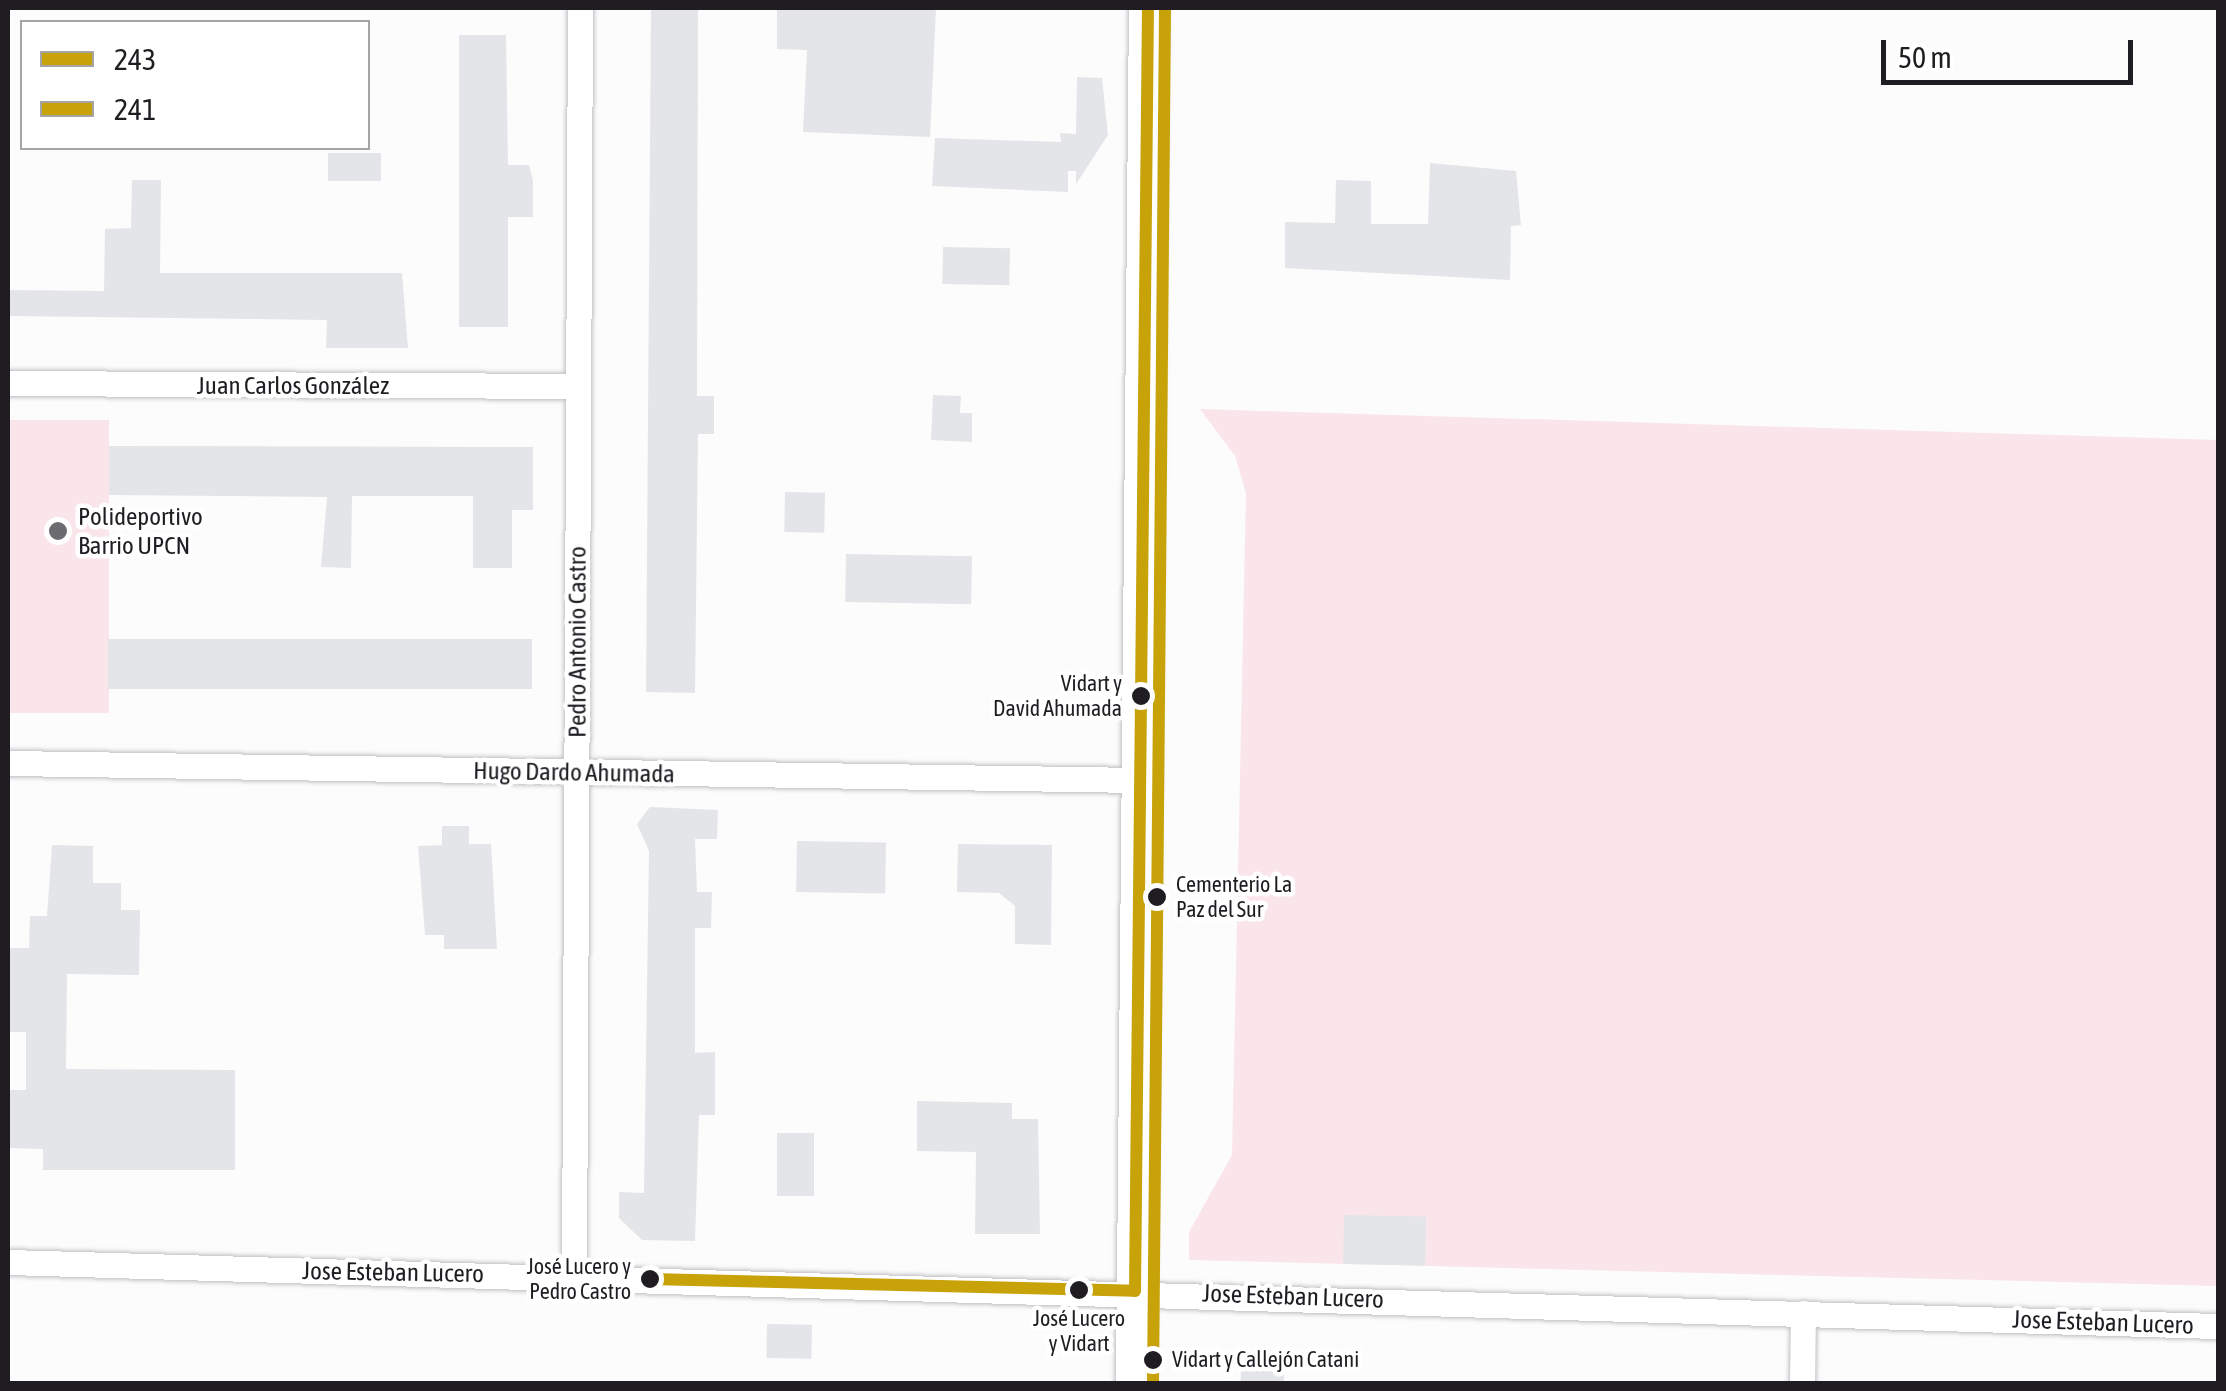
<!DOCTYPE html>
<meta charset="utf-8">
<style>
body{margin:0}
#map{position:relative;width:2226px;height:1391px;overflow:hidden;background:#fcfcfd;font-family:"Asap Condensed",sans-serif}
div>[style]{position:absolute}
.green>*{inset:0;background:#fae5eb;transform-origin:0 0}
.building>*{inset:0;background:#e4e5e8;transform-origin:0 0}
.roads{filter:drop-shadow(0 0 2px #c1c0c3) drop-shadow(0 0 2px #c1c0c3)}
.street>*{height:25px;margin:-12.5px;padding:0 12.5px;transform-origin:12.5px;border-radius:12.5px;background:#fff}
.secondary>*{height:38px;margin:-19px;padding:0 19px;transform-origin:19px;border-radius:19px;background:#fff}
.bus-1>*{height:12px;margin:-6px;padding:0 6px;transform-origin:6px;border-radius:6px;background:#c7a208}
.bus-2>*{height:12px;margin:-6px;padding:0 6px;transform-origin:6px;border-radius:6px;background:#c7a208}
.dots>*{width:28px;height:28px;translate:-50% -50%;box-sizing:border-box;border:5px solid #fff;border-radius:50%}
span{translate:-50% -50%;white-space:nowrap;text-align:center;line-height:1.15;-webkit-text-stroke:9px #fff;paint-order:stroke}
.bus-label{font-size:22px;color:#1f1d22}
.right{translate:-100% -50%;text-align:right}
.left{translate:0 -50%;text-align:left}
.street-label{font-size:25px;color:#1f1d22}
.poi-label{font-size:25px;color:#1f1d22}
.frame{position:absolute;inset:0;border:10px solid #1f1d22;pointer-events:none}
.legend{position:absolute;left:20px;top:20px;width:350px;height:130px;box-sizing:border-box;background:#fff;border:2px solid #a5a5a7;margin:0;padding:12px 18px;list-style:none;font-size:30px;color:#1f1d22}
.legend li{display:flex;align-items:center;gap:20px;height:50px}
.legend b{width:50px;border:2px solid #a5a5a7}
.scale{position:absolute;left:1881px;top:40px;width:252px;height:45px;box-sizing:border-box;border:5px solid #1f1d22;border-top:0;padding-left:12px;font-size:30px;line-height:35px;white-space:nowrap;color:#1f1d22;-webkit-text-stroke:8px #fff;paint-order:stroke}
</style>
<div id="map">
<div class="green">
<div style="clip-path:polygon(1200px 409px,2218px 440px,2218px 1286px,1189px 1260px,1189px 1232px,1232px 1155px,1246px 493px,1235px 456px)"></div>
<div style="left:8px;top:420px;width:101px;height:293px"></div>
</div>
<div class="building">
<div style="clip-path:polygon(651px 8px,698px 8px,697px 396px,714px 396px,714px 434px,698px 434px,695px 693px,646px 692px)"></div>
<div style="clip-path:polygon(777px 8px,936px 8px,930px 137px,803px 132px,807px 50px,777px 49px)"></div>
<div style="clip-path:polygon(459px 35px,506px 35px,508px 165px,529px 165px,533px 181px,533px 217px,508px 217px,508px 327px,459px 327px)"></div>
<div style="clip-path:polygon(1077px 77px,1102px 78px,1108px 135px,1076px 184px,1076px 171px,1068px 171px,1068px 192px,932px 186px,935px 138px,1061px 142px,1060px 133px,1076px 134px)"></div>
<div style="left:328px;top:153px;width:53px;height:28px"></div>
<div style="clip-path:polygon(1430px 163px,1516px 171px,1521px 225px,1511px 226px,1510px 280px,1285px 268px,1285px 222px,1335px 223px,1336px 180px,1371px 181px,1371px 224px,1428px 224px)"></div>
<div style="clip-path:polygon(132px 180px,161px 180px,160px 273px,402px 273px,408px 348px,326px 348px,327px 320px,8px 316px,8px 290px,104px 291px,105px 229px,131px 228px)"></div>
<div style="left:943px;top:247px;width:67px;height:37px;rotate:1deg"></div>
<div style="clip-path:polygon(933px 395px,961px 396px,960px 413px,972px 413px,972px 442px,931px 440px)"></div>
<div style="clip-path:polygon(109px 446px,533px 447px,533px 510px,512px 510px,512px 568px,473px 568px,473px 496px,352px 496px,351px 568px,321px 567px,327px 497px,109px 495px)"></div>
<div style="left:785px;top:492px;width:40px;height:40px;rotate:1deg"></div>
<div style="left:846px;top:554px;width:126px;height:48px;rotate:1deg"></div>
<div style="left:108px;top:639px;width:424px;height:50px"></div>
<div style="clip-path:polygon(650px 807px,718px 810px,717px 839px,695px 839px,697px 892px,712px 892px,711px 928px,695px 928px,695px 1053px,715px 1052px,715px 1115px,699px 1115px,695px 1241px,642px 1240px,619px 1218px,619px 1192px,644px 1193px,649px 851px,637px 824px)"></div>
<div style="clip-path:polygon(442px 826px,469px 826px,469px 844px,491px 844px,497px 949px,444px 949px,444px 935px,425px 935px,418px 846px,442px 845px)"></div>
<div style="left:797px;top:841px;width:89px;height:51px;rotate:1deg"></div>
<div style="clip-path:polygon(958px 844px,1052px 845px,1051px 945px,1015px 944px,1015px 906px,999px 893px,957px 892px)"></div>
<div style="clip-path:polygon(52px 845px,93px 846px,93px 883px,121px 883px,121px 910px,140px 910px,139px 975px,67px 974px,66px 1069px,235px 1070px,235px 1170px,43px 1170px,43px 1149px,8px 1148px,8px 1090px,26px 1090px,26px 1032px,8px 1032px,8px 948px,29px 948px,30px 916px,47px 916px)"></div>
<div style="clip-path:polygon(917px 1101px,1012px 1103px,1012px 1119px,1038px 1119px,1040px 1234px,975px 1234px,976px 1152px,917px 1151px)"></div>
<div style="left:777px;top:1133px;width:37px;height:63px"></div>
<div style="left:1344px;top:1215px;width:82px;height:49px;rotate:1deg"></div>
<div style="left:767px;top:1324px;width:45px;height:34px;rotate:1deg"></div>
<div style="left:1242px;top:1354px;width:43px;height:30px;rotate:3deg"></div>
</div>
<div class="roads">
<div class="street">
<div style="left:8px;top:383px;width:570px;rotate:0.3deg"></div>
<div style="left:8px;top:763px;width:1133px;rotate:0.86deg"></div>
<div style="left:8px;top:1262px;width:2211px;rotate:1.66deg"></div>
<div style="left:574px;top:1277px;width:1269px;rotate:-89.73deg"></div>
<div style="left:1802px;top:1384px;width:71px;rotate:-89.2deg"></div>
</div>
<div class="secondary">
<div style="left:1135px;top:1384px;width:1376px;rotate:-89.46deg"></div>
</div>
</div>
<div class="bus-1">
<div style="left:650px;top:1279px;width:485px;rotate:1.4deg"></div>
<div style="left:1135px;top:1291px;width:1283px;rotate:-89.42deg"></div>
</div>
<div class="bus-2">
<div style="left:1153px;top:1384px;width:1376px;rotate:-89.5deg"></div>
</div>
<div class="dots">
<div style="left:58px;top:531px;background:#6c6b6f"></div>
<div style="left:1141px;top:696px;background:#1f1d22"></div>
<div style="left:1157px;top:897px;background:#1f1d22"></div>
<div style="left:650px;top:1279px;background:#1f1d22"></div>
<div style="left:1079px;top:1290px;background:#1f1d22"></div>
<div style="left:1153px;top:1360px;background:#1f1d22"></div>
</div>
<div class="bus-label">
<span class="right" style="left:1122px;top:696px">Vidart y<br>David Ahumada</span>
<span class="left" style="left:1176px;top:897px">Cementerio La<br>Paz del Sur</span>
<span class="right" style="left:631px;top:1279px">José Lucero y<br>Pedro Castro</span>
<span style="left:1079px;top:1331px">José Lucero<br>y Vidart</span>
<span class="left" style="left:1172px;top:1360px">Vidart y Callejón Catani</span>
</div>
<div class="street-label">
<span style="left:293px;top:385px">Juan Carlos González</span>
<span style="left:577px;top:642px;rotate:-90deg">Pedro Antonio Castro</span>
<span style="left:574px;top:772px;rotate:1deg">Hugo Dardo Ahumada</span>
<span style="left:393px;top:1272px;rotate:1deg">Jose Esteban Lucero</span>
<span style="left:1293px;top:1296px;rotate:2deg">Jose Esteban Lucero</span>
<span style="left:2103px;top:1322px;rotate:2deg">Jose Esteban Lucero</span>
</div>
<div class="poi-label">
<span class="left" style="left:78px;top:531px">Polideportivo<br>Barrio UPCN</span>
</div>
<div class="frame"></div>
<ul class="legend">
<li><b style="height:12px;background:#c7a208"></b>243</li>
<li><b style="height:12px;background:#c7a208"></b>241</li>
</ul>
<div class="scale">50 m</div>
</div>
